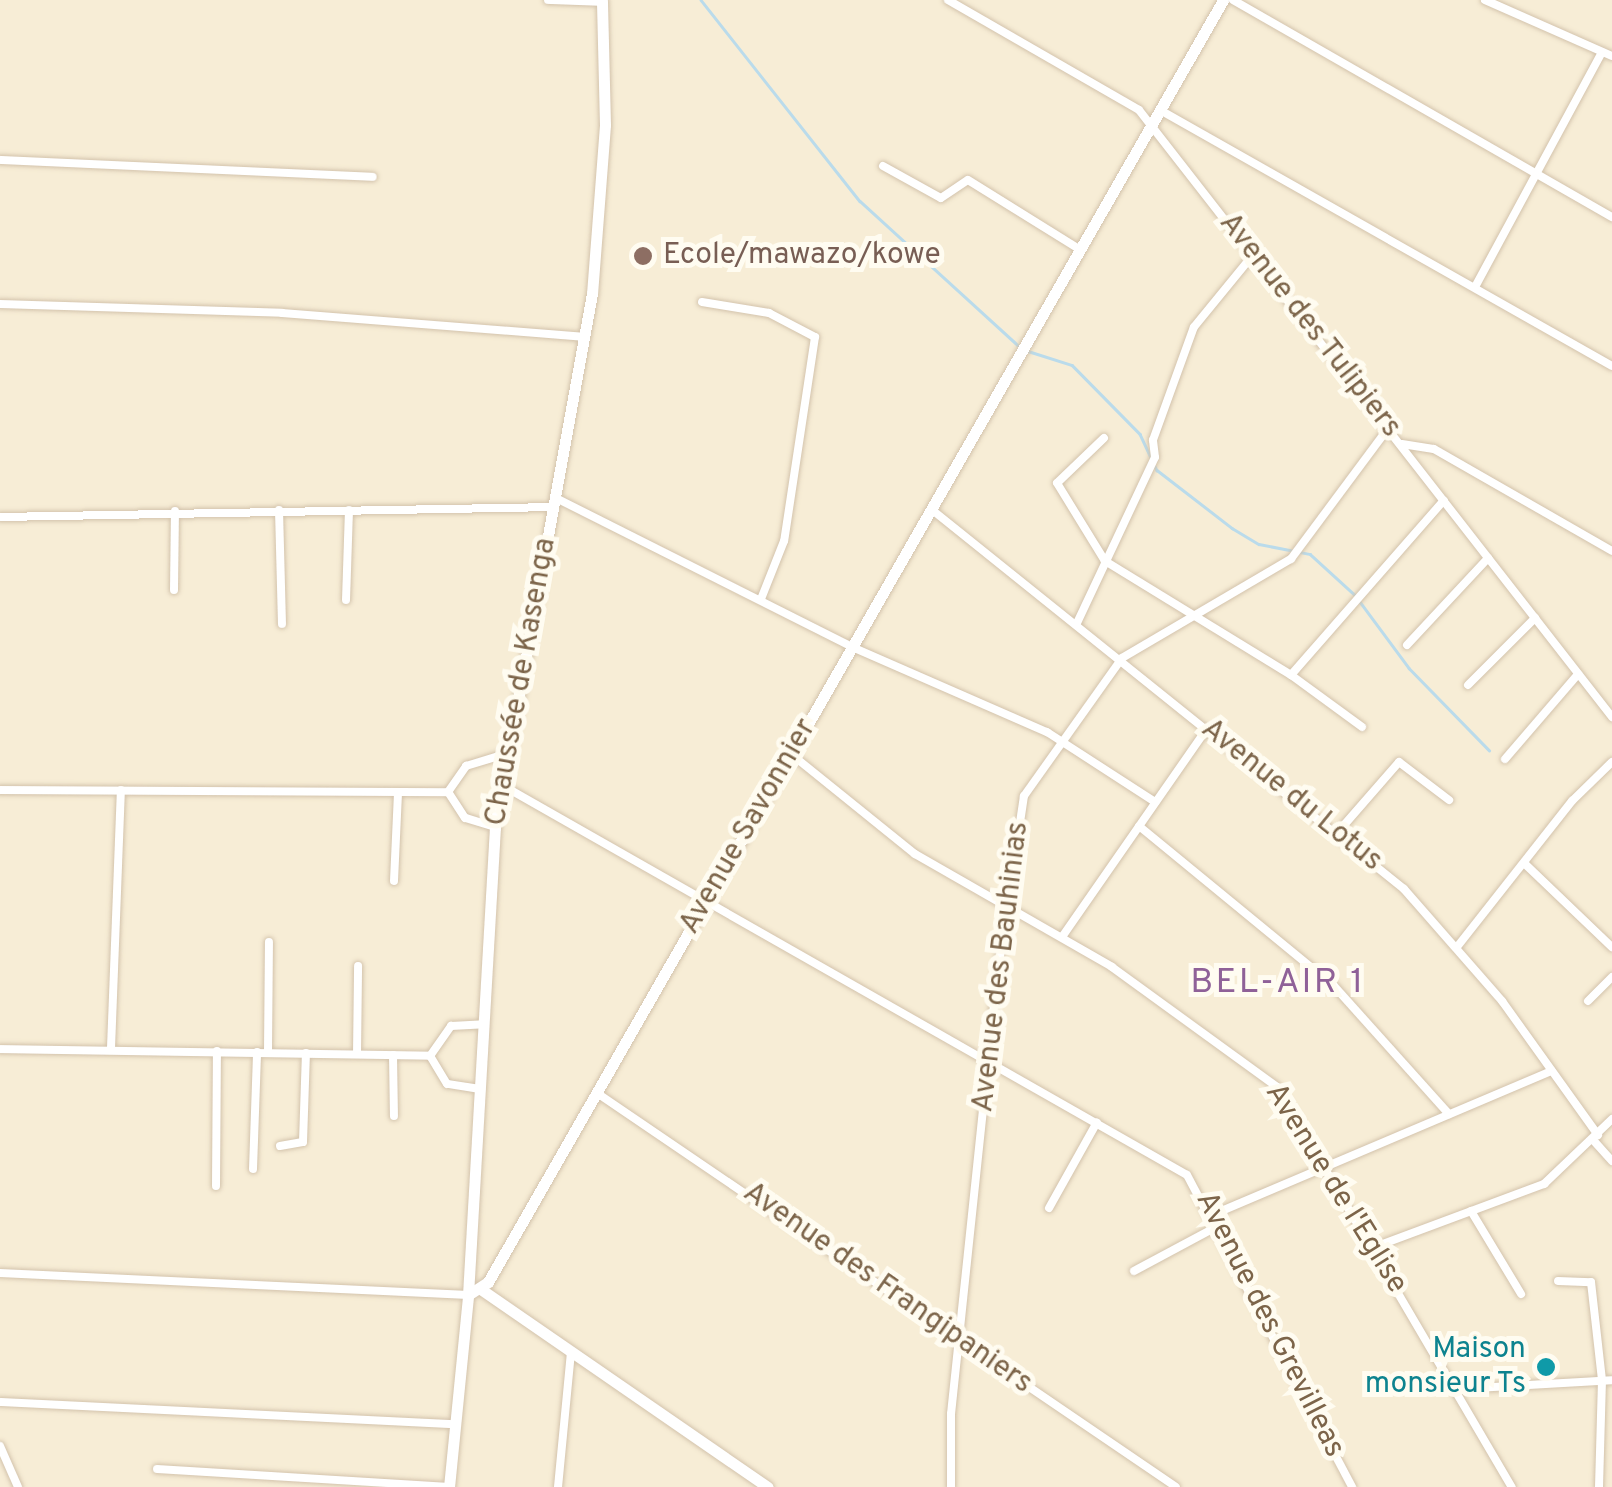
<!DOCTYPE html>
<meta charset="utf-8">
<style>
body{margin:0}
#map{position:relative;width:1612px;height:1487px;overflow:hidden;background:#fefae9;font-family:Overpass,sans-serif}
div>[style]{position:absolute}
.residential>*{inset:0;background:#f7edd6;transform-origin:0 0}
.stream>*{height:2.5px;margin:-1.25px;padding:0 1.25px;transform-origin:1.25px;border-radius:1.25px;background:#badbeb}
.roads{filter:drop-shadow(0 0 2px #d3c3ac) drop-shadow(0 0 2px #d3c3ac)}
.street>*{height:8px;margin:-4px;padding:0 4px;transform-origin:4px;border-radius:4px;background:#fff}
.secondary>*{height:11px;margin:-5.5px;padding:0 5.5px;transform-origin:5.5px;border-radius:5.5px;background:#fff}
.dots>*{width:28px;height:28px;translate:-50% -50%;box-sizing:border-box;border:5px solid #fffcf1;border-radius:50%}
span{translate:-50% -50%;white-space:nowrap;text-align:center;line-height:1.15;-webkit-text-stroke:10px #fffcf1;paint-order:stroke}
.education-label{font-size:30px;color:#785e54}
.left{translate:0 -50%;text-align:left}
.street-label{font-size:30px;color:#7c6449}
.culture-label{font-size:30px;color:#0d838f}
.right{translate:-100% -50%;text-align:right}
.quarter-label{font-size:35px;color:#8f6198;letter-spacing:2.5px}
</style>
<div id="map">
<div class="residential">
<div style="left:0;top:0;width:1612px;height:1487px"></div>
</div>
<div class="stream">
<div style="left:701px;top:0;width:256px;rotate:51.7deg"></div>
<div style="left:860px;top:201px;width:218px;rotate:42.4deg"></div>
<div style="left:1028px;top:351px;width:46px;rotate:17.7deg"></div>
<div style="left:1072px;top:365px;width:97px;rotate:45.4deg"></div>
<div style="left:1140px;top:434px;width:40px;rotate:65deg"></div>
<div style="left:1157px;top:470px;width:95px;rotate:37.7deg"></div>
<div style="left:1232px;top:528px;width:31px;rotate:31deg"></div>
<div style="left:1259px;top:544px;width:52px;rotate:11.1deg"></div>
<div style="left:1310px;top:554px;width:61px;rotate:42.3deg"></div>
<div style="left:1355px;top:595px;width:91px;rotate:53.5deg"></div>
<div style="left:1409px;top:668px;width:115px;rotate:45.7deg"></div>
</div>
<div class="roads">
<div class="street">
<div style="left:548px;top:0;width:54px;rotate:2.1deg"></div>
<div style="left:948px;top:0;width:220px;rotate:29.9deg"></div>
<div style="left:1139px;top:110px;width:770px;rotate:52.07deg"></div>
<div style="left:1233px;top:0;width:437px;rotate:29.8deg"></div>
<div style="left:1485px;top:0;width:139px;rotate:23.8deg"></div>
<div style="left:1160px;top:110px;width:519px;rotate:29.53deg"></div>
<div style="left:0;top:160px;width:373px;rotate:2.6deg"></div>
<div style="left:883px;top:166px;width:66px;rotate:28.9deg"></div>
<div style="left:941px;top:198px;width:32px;rotate:-34deg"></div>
<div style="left:968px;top:180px;width:131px;rotate:31.9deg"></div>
<div style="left:1475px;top:287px;width:267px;rotate:-61.6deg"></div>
<div style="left:702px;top:302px;width:68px;rotate:9.3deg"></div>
<div style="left:769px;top:313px;width:52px;rotate:27.6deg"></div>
<div style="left:815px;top:337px;width:206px;rotate:98.6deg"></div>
<div style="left:784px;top:541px;width:62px;rotate:111.6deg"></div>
<div style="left:0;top:304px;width:282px;rotate:1.8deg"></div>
<div style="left:282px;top:313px;width:305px;rotate:4.5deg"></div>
<div style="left:1104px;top:438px;width:65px;rotate:136.2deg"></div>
<div style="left:1057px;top:483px;width:92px;rotate:58.4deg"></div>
<div style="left:1105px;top:561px;width:218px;rotate:31.5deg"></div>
<div style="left:1291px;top:675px;width:88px;rotate:36.2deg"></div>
<div style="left:1402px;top:444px;width:32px;rotate:9deg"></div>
<div style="left:1434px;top:449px;width:205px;rotate:29.8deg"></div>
<div style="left:556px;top:498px;width:331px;rotate:26.7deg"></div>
<div style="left:852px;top:647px;width:213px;rotate:23.6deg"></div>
<div style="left:1047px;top:732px;width:129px;rotate:32.9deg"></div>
<div style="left:931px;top:509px;width:607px;rotate:38.78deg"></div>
<div style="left:1404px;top:889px;width:149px;rotate:48.8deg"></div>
<div style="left:1502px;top:1001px;width:165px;rotate:54.4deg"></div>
<div style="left:279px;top:510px;width:114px;rotate:88.5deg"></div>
<div style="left:0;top:517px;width:554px;rotate:-1.03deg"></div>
<div style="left:174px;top:590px;width:79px;rotate:-89.3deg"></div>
<div style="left:346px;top:600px;width:90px;rotate:-88.1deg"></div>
<div style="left:1077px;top:623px;width:183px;rotate:-64.8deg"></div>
<div style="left:1155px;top:457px;width:17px;rotate:-97deg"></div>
<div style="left:1153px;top:440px;width:120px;rotate:-70.1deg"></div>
<div style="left:1194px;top:327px;width:93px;rotate:-50.7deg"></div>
<div style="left:1407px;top:645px;width:119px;rotate:-47deg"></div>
<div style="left:1291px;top:675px;width:232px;rotate:-48.8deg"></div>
<div style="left:1468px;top:685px;width:95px;rotate:-45deg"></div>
<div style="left:791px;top:754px;width:159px;rotate:38.9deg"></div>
<div style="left:915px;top:854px;width:227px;rotate:29.8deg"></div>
<div style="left:1112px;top:967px;width:204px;rotate:36deg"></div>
<div style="left:1277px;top:1087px;width:464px;rotate:59.6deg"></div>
<div style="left:1505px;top:759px;width:112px;rotate:-49.3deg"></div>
<div style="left:500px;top:784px;width:790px;rotate:29.65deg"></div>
<div style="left:1187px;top:1175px;width:353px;rotate:62.1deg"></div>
<div style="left:0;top:790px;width:448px;rotate:0.3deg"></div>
<div style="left:1139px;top:826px;width:252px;rotate:39.4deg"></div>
<div style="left:1334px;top:986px;width:172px;rotate:48.1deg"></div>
<div style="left:495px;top:827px;width:31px;rotate:-163deg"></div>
<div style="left:465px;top:818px;width:31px;rotate:-123deg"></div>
<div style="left:448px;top:792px;width:32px;rotate:-55deg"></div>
<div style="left:466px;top:766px;width:39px;rotate:-17deg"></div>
<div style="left:1338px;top:832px;width:93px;rotate:-48.9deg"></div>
<div style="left:1399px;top:762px;width:63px;rotate:37.2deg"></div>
<div style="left:1524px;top:863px;width:122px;rotate:43.7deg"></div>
<div style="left:394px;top:881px;width:89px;rotate:-87.4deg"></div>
<div style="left:1062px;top:937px;width:254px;rotate:-55.2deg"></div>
<div style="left:1457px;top:947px;width:186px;rotate:-51.8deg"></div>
<div style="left:1572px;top:801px;width:56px;rotate:-44.3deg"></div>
<div style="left:1588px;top:1001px;width:34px;rotate:-45deg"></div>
<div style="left:111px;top:1048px;width:258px;rotate:-87.8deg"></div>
<div style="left:0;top:1049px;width:430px;rotate:0.9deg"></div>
<div style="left:268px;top:1052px;width:110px;rotate:-89.5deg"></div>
<div style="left:357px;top:1054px;width:88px;rotate:-89.3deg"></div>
<div style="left:393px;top:1055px;width:61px;rotate:89.1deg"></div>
<div style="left:480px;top:1089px;width:33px;rotate:-171deg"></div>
<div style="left:447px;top:1084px;width:33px;rotate:-121deg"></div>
<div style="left:430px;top:1056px;width:37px;rotate:-55deg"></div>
<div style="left:451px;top:1026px;width:33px;rotate:-3deg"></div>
<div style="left:597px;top:1093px;width:700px;rotate:34.23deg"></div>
<div style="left:1594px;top:1141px;width:27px;rotate:48deg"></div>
<div style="left:280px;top:1146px;width:23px;rotate:-10deg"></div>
<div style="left:303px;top:1142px;width:89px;rotate:-88.1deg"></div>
<div style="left:253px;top:1169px;width:117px;rotate:-88deg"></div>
<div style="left:216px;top:1186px;width:135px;rotate:-89.6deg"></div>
<div style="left:1049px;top:1208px;width:98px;rotate:-60.8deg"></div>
<div style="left:1471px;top:1211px;width:97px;rotate:58.9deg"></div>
<div style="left:1212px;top:1215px;width:369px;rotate:-23deg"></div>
<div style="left:1372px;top:1248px;width:184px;rotate:-20.4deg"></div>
<div style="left:1544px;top:1184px;width:94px;rotate:-43.7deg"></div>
<div style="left:1134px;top:1271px;width:95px;rotate:-28.2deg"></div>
<div style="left:0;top:1273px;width:469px;rotate:2.7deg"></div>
<div style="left:1558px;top:1281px;width:33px;rotate:2deg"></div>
<div style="left:1591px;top:1282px;width:99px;rotate:83.6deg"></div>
<div style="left:1602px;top:1380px;width:107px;rotate:91.6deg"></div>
<div style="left:1458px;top:1389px;width:154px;rotate:-3.3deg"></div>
<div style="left:0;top:1402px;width:456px;rotate:2.8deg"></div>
<div style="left:0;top:1446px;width:45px;rotate:66.3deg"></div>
<div style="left:157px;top:1469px;width:293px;rotate:3.5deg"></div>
<div style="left:558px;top:1487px;width:135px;rotate:-84.5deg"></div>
<div style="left:951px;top:1487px;width:73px;rotate:-90deg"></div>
<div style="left:951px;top:1414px;width:433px;rotate:-84deg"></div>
<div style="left:996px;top:983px;width:189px;rotate:-81.5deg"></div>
<div style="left:1024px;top:796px;width:169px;rotate:-54.6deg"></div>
<div style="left:1122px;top:658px;width:196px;rotate:-30.4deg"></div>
<div style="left:1291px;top:559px;width:164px;rotate:-53.4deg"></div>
</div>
<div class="secondary">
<div style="left:482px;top:1290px;width:347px;rotate:34.6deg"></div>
<div style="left:468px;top:1295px;width:24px;rotate:-33deg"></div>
<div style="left:488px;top:1282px;width:1478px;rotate:-60.17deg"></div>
<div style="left:449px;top:1487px;width:193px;rotate:-84.3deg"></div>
<div style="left:468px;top:1295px;width:469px;rotate:-86.7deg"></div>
<div style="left:495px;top:827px;width:542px;rotate:-79.69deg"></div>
<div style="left:592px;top:294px;width:169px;rotate:-85.6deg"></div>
<div style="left:605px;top:125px;width:125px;rotate:-91.4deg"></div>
</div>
</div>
<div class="dots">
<div style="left:643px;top:256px;background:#8d6e63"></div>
<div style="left:1546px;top:1367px;background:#0f9aa8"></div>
</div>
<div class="education-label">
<span class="left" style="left:663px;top:256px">Ecole/mawazo/kowe</span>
</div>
<div class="street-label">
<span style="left:1309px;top:326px;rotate:52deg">Avenue des Tulipiers</span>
<span style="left:522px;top:682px;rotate:-80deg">Chaussée de Kasenga</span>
<span style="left:1291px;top:796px;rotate:39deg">Avenue du Lotus</span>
<span style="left:749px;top:827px;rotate:-60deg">Avenue Savonnier</span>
<span style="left:1002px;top:967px;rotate:-83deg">Avenue des Bauhinias</span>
<span style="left:1335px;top:1189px;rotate:58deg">Avenue de l'Eglise</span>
<span style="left:887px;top:1289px;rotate:35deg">Avenue des Frangipaniers</span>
<span style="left:1269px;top:1325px;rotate:63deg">Avenue des Grevilleas</span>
</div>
<div class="culture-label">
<span class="right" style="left:1526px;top:1367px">Maison<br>monsieur Ts</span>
</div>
<div class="quarter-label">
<span style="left:1278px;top:983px">BEL-AIR 1</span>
</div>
</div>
